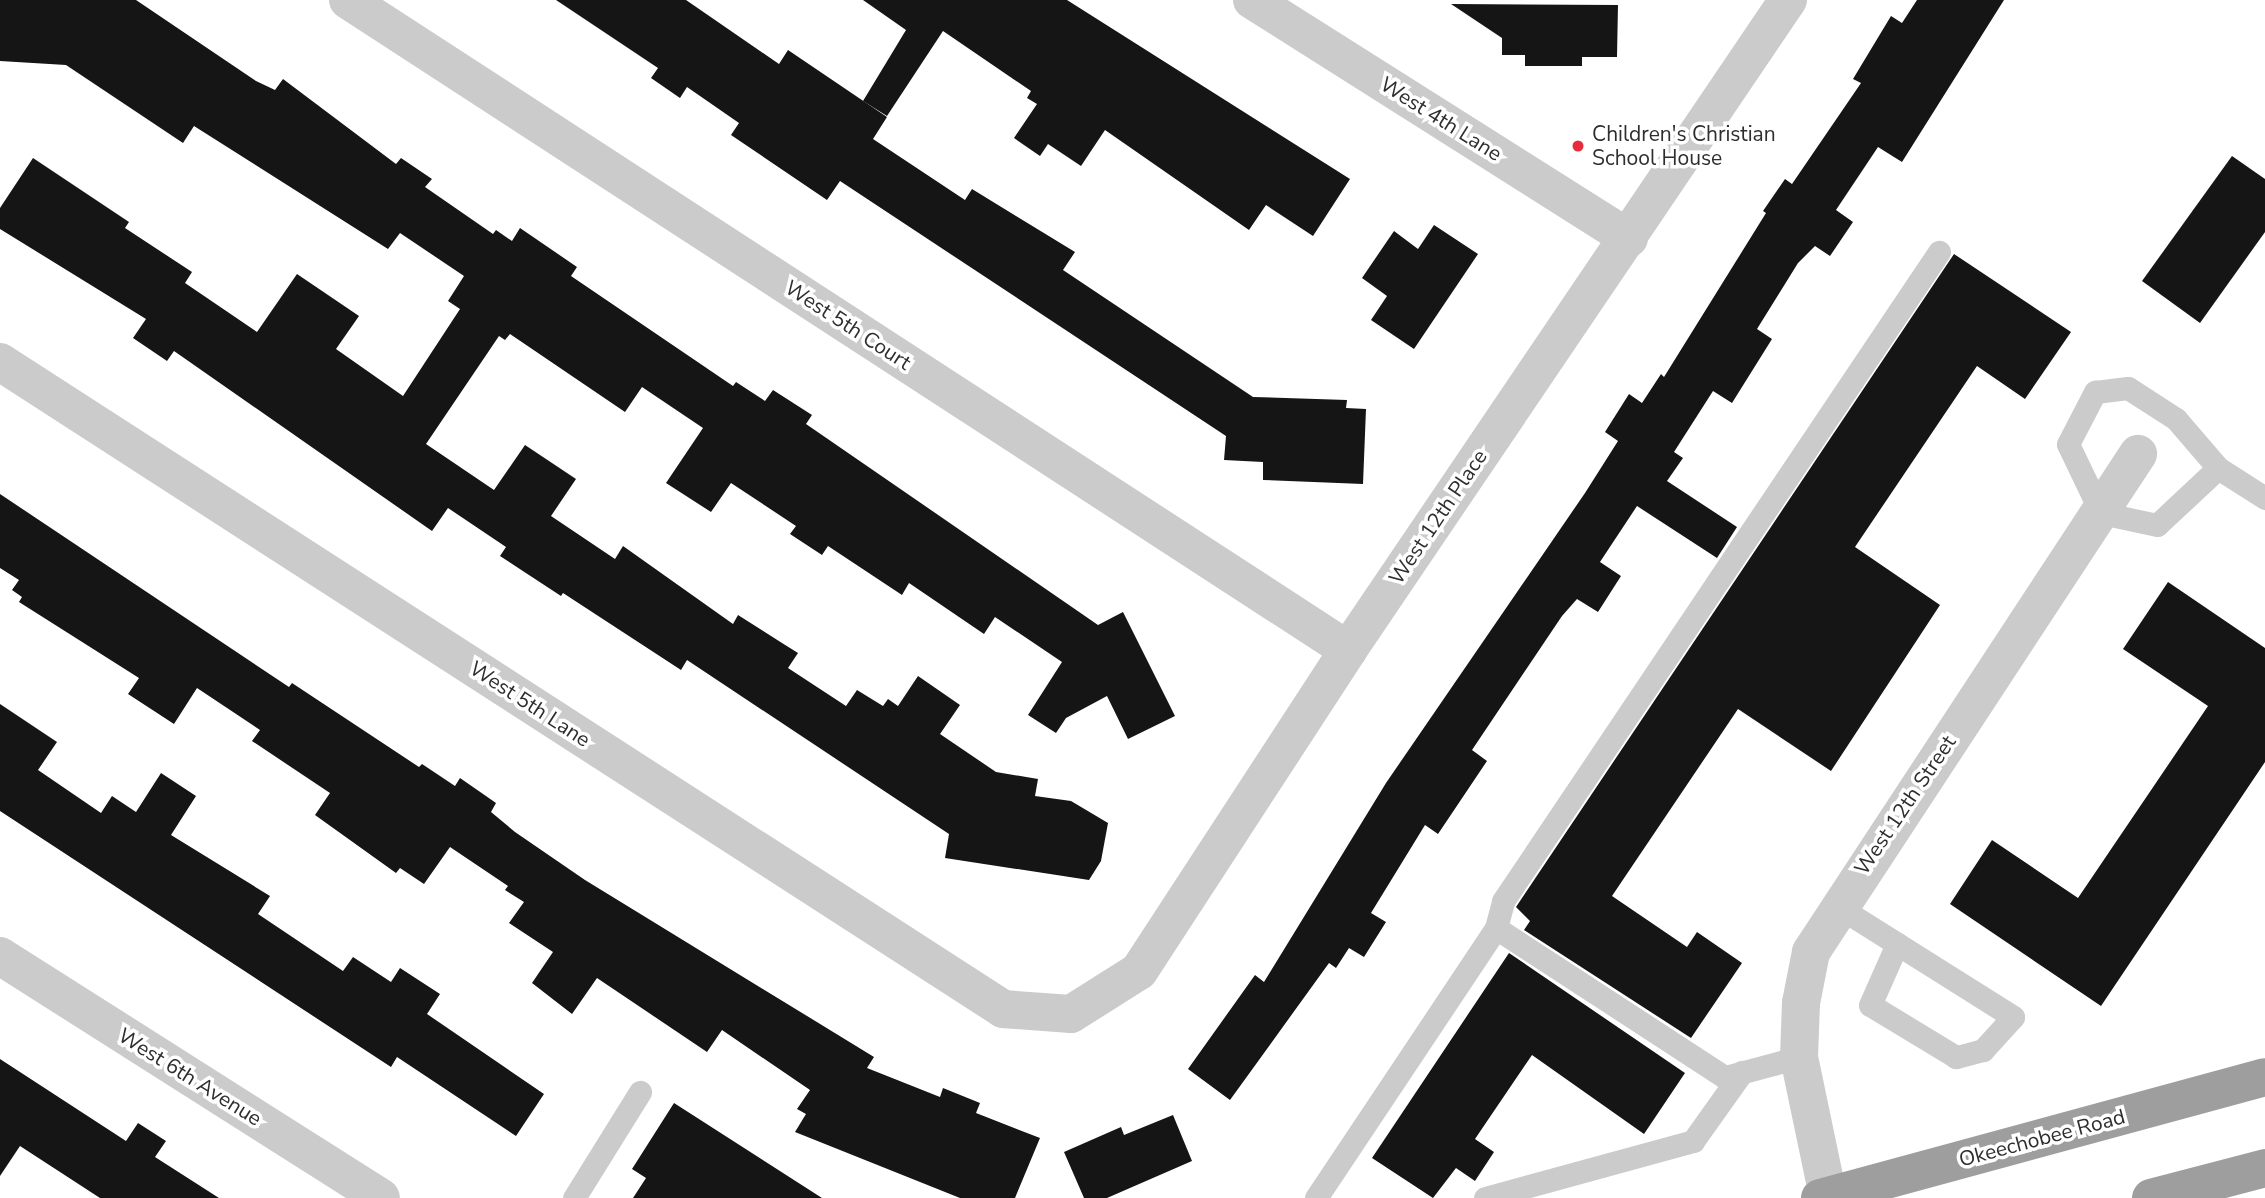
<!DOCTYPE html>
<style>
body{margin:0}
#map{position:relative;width:2265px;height:1198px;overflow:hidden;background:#fff;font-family:"Nunito Sans",sans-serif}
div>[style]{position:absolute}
.building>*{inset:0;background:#151515}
.service>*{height:23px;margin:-11.5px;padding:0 11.5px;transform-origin:11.5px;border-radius:11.5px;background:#cbcbcb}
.minor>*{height:38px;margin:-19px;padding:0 19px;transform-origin:19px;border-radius:19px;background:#cbcbcb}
.trunk>*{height:38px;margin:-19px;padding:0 19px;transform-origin:19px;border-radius:19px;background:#9e9e9e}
.dots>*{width:19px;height:19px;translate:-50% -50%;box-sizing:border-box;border:4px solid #fff;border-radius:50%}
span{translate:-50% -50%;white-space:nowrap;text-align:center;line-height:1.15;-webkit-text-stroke:7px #fff;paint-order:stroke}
.street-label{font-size:21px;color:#2e2e2e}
.poi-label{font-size:21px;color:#2e2e2e}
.left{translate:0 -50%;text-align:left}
</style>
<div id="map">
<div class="building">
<div style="clip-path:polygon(0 0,136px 0,256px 81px,275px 90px,283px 79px,396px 164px,401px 158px,432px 179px,425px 187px,493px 234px,496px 230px,512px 241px,520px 228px,577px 267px,571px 276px,733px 386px,736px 382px,765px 401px,773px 390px,812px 415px,806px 424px,1098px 625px,1123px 612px,1175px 716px,1128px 739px,1107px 696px,1066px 718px,1056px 733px,1028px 715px,1062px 662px,995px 617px,984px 634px,909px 583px,902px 595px,828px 546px,822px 555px,790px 534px,796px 526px,731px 483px,711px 512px,666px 483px,703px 428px,642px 387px,625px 412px,510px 334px,505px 340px,499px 336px,426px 444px,494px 490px,525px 445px,576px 479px,551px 516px,615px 559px,623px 546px,733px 624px,738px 615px,782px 643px,798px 653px,788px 668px,846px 706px,857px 690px,883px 706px,888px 699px,898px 706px,918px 676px,960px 705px,940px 734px,996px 772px,1038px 779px,1035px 796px,1071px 801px,1108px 823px,1101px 861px,1089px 880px,945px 858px,949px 834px,687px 660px,681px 670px,563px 593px,561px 596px,500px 556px,506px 547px,448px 508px,432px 531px,174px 351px,167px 361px,133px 338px,146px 319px,0 229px,0 208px,33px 158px,129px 222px,125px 228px,192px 272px,185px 283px,257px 332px,297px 274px,359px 316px,336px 349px,403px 396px,460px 309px,448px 301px,464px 276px,400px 233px,388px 249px,194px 126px,183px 143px,66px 65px,0 61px)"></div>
<div style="clip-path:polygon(556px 0,686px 0,779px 64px,788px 50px,887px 117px,873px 139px,965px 200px,972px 189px,1075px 252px,1063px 270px,1253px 397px,1347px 400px,1346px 408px,1366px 409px,1363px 484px,1263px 480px,1263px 462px,1224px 460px,1226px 436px,840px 181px,827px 200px,731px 135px,739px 123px,687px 87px,680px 98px,651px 78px,658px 68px)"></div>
<div style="clip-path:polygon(863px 0,1067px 0,1350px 179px,1313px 236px,1266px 205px,1249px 230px,1105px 130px,1081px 166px,1048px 144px,1040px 156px,1014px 138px,1037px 104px,1027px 98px,1031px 91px,943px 31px,887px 116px,863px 101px,906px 30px)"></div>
<div style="clip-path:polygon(1917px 0,2004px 0,1902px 162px,1878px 147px,1836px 210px,1853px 222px,1830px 256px,1815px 246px,1798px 263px,1757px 329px,1772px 339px,1732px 403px,1713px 391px,1674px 452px,1683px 458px,1667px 481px,1737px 527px,1717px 558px,1637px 506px,1600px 562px,1621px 576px,1598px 612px,1577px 599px,1562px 616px,1472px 750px,1487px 761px,1438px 834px,1425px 825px,1371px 913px,1386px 922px,1364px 957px,1349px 948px,1336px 968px,1329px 963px,1230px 1100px,1188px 1069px,1255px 975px,1264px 982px,1386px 783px,1585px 493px,1618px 441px,1605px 432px,1629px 394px,1642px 403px,1661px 374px,1664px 377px,1766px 213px,1763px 211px,1785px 179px,1792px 184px,1861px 83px,1853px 79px,1891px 16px,1902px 23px)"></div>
<div style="clip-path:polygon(1451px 4px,1618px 5px,1617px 57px,1582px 57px,1582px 66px,1525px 66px,1525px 55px,1502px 55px,1502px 38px)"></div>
<div style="clip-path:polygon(2232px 156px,2265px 179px,2265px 232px,2200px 323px,2142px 281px)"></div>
<div style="clip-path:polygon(1434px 225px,1478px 254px,1414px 349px,1371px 320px,1387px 296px,1362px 278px,1394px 231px,1418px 249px)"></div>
<div style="clip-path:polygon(1954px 254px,2071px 332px,2025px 399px,1977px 366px,1855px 547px,1940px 605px,1831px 771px,1738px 709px,1612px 896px,1687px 947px,1697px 932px,1742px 963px,1691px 1038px,1524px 930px,1530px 921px,1516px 907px)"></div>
<div style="clip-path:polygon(0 494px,289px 687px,292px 683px,419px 767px,422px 764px,455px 786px,460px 778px,496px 803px,491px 812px,515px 832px,585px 880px,874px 1057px,867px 1068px,940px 1097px,943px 1088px,980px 1103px,976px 1113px,1040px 1138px,1015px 1198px,960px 1198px,795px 1132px,806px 1114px,797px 1109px,810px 1090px,722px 1030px,707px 1052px,597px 978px,572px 1014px,532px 983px,553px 952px,509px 923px,524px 902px,505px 890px,508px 886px,450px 847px,424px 884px,400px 868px,396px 873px,315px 815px,330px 793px,252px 741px,260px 730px,197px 688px,174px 724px,128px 694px,139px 678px,19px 602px,22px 597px,12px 590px,19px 580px,0 568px)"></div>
<div style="clip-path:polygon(2168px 582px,2265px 648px,2265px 762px,2101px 1006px,1950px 904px,1992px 840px,2078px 898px,2208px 706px,2123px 649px)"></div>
<div style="clip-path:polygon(0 704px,57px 742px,38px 770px,101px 813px,112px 796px,136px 812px,161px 773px,196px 796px,171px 835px,270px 896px,258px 914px,343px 971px,353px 957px,391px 982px,400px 968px,440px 994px,427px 1014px,544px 1094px,516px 1136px,397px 1057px,391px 1067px,0 811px)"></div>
<div style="clip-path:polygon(1509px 953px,1685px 1073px,1644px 1134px,1532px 1055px,1475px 1139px,1494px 1152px,1475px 1181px,1456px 1168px,1433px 1198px,1372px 1158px)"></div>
<div style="clip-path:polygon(0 1059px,126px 1141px,138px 1123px,166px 1141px,155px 1157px,219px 1198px,100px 1198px,20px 1146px,0 1176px)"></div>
<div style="clip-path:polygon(674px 1103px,822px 1198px,633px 1198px,646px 1178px,632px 1169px)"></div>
<div style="clip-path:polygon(1173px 1115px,1192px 1161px,1107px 1198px,1084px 1198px,1064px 1152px,1121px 1127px,1124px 1135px)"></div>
</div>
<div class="service">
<div style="left:2218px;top:468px;width:83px;rotate:136.9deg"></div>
<div style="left:2157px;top:525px;width:57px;rotate:-167.9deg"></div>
<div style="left:2101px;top:513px;width:76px;rotate:-115.6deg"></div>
<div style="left:2068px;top:444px;width:59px;rotate:-62.6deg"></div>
<div style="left:2095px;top:392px;width:33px;rotate:-7deg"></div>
<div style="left:2128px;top:388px;width:57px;rotate:32.9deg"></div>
<div style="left:2176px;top:419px;width:65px;rotate:49.4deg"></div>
<div style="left:2218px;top:468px;width:56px;rotate:32.6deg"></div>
<div style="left:1837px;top:906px;width:208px;rotate:32.2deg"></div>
<div style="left:2013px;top:1017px;width:45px;rotate:132.3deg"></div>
<div style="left:1983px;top:1050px;width:28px;rotate:165deg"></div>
<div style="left:1956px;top:1057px;width:100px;rotate:-148.8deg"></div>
<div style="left:1870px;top:1005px;width:67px;rotate:-66.1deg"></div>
<div style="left:1496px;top:928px;width:28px;rotate:-75deg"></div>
<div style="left:1503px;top:901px;width:782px;rotate:-56.11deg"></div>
<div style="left:574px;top:1198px;width:125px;rotate:-58.1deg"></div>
<div style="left:1316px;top:1198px;width:324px;rotate:-56.3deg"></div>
<div style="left:1496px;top:928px;width:273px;rotate:33.1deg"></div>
<div style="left:1725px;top:1077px;width:77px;rotate:-15.1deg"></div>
<div style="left:1485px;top:1198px;width:216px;rotate:-15.3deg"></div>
<div style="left:1693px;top:1141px;width:85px;rotate:-54.6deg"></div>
</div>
<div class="minor">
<div style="left:348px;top:0;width:1193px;rotate:33.02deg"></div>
<div style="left:1252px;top:0;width:446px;rotate:32.3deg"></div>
<div style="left:0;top:362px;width:1194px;rotate:32.82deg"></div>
<div style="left:1003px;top:1009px;width:68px;rotate:4.2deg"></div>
<div style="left:1071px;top:1014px;width:80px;rotate:-32.3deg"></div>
<div style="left:1139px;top:971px;width:383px;rotate:-56.9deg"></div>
<div style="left:1348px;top:650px;width:785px;rotate:-55.91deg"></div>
<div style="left:0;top:956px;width:451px;rotate:32.4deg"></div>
<div style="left:1828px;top:1196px;width:142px;rotate:-101.8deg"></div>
<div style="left:1799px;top:1057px;width:54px;rotate:-87.9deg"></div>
<div style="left:1801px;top:1003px;width:52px;rotate:-78.9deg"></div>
<div style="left:1811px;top:952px;width:596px;rotate:-56.71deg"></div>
</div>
<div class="trunk">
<div style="left:1820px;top:1198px;width:461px;rotate:-15.2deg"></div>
<div style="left:2151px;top:1198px;width:118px;rotate:-14.7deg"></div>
</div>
<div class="dots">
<div style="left:1578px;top:146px;background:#e82c3b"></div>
</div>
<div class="street-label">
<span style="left:1441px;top:119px;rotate:32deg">West 4th Lane</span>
<span style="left:848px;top:325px;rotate:33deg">West 5th Court</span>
<span style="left:1438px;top:517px;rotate:-56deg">West 12th Place</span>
<span style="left:530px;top:704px;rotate:33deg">West 5th Lane</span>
<span style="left:1905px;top:805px;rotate:-56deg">West 12th Street</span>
<span style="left:190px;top:1077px;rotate:32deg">West 6th Avenue</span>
<span style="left:2042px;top:1138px;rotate:-15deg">Okeechobee Road</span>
</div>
<div class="poi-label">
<span class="left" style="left:1592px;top:146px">Children's Christian<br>School House</span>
</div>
</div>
